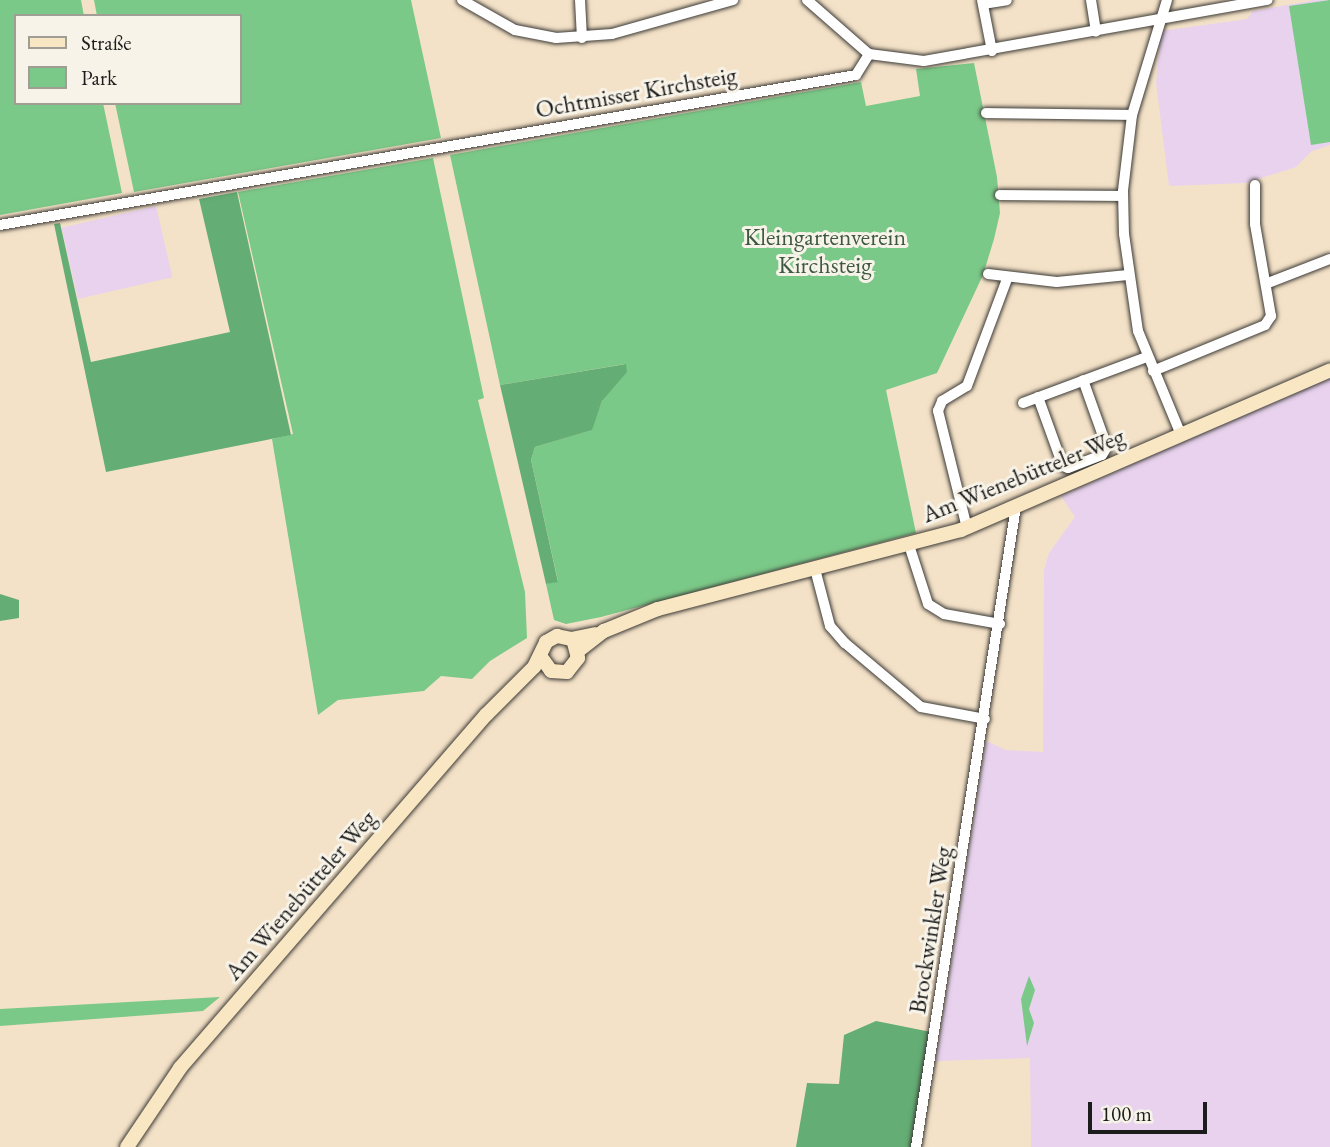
<!DOCTYPE html>
<meta charset="utf-8">
<style>
body{margin:0}
#map{position:relative;width:1330px;height:1147px;overflow:hidden;background:#f4e2c8;font-family:"EB Garamond",serif}
div>[style]{position:absolute}
.built>*{inset:0;background:#e8d2ee;transform-origin:0 0}
.green>*{inset:0;background:#7bc988}
.forest>*{inset:0;background:#64ad74}
.roads{filter:drop-shadow(0 0 2px #3c3a36) drop-shadow(0 0 2px #3c3a36)}
.street>*{height:10px;margin:-5px;padding:0 5px;transform-origin:5px;border-radius:5px;background:#fff}
.secondary>*{height:14px;margin:-7px;padding:0 7px;transform-origin:7px;border-radius:7px;background:#f9e7c3}
span{translate:-50% -50%;white-space:nowrap;text-align:center;line-height:1.15;-webkit-text-stroke:6px #f7f3e8;paint-order:stroke}
.street-label{font-size:24px;color:#1c1c1c}
.park-label{font-size:24px;color:#3d5942}
.legend{position:absolute;left:14px;top:14px;width:228px;height:91px;box-sizing:border-box;background:#f7f3e8;border:2px solid #9f9d96;margin:0;padding:9px 12px;list-style:none;font-size:21px;color:#1c1c1c}
.legend li{display:flex;align-items:center;gap:14px;height:35px}
.legend b{width:35px;border:2px solid #9f9d96}
.scale{position:absolute;left:1088px;top:1102px;width:119px;height:32px;box-sizing:border-box;border:4px solid #1c1c1c;border-top:0;padding-left:9px;font-size:21px;line-height:24px;white-space:nowrap;color:#1c1c1c;-webkit-text-stroke:5px #f7f3e8;paint-order:stroke}
</style>
<div id="map">
<div class="built">
<div style="clip-path:polygon(1315px 0,1330px 0,1330px 145px,1312px 151px,1296px 167px,1245px 183px,1169px 186px,1156px 83px,1161px 31px,1247px 19px,1253px 11px)"></div>
<div style="left:156px;top:206px;width:73px;height:97px;rotate:77deg"></div>
<div style="clip-path:polygon(1330px 375px,1330px 1147px,1031px 1147px,1030px 1058px,936px 1061px,986px 741px,1006px 750px,1043px 752px,1044px 570px,1049px 553px,1075px 517px,1061px 496px)"></div>
</div>
<div class="green">
<div style="clip-path:polygon(0 0,81px 0,84px 16px,16px 16px,16px 103px,103px 103px,122px 193px,0 215px)"></div>
<div style="clip-path:polygon(94px 0,411px 0,441px 138px,134px 192px,115px 103px,240px 103px,240px 16px,97px 16px)"></div>
<div style="clip-path:polygon(1330px 0,1330px 142px,1311px 145px,1289px 6px)"></div>
<div style="clip-path:polygon(974px 63px,997px 177px,1000px 213px,994px 239px,983px 275px,937px 373px,886px 390px,916px 533px,601px 617px,566px 624px,554px 620px,546px 584px,558px 581px,531px 460px,535px 447px,591px 430px,602px 401px,625px 364px,500px 385px,450px 155px,861px 82px,866px 106px,920px 96px,916px 69px)"></div>
<div style="clip-path:polygon(433px 158px,484px 398px,478px 400px,525px 592px,527px 638px,490px 661px,472px 679px,441px 676px,424px 691px,338px 700px,318px 715px,272px 439px,293px 434px,238px 192px)"></div>
<div style="clip-path:polygon(1029px 976px,1035px 990px,1029px 1009px,1034px 1023px,1027px 1046px,1021px 999px)"></div>
<div style="clip-path:polygon(220px 997px,203px 1011px,0 1026px,0 1009px)"></div>
</div>
<div class="forest">
<div style="clip-path:polygon(237px 192px,291px 435px,106px 472px,54px 224px,60px 223px,91px 362px,230px 332px,199px 199px)"></div>
<div style="clip-path:polygon(626px 364px,627px 372px,602px 401px,592px 430px,535px 447px,531px 460px,558px 582px,546px 584px,500px 385px)"></div>
<div style="clip-path:polygon(0 594px,19px 600px,19px 618px,0 621px)"></div>
<div style="clip-path:polygon(876px 1021px,931px 1032px,913px 1147px,796px 1147px,807px 1083px,839px 1084px,844px 1035px)"></div>
</div>
<div class="roads">
<div class="street">
<div style="left:462px;top:0;width:61px;rotate:29.5deg"></div>
<div style="left:515px;top:30px;width:42px;rotate:11deg"></div>
<div style="left:556px;top:38px;width:56px;rotate:-4.1deg"></div>
<div style="left:612px;top:34px;width:126px;rotate:-15.7deg"></div>
<div style="left:580px;top:0;width:38px;rotate:87deg"></div>
<div style="left:807px;top:0;width:82px;rotate:41.1deg"></div>
<div style="left:869px;top:54px;width:55px;rotate:7.3deg"></div>
<div style="left:924px;top:61px;width:349px;rotate:-10.1deg"></div>
<div style="left:982px;top:0;width:52px;rotate:78.9deg"></div>
<div style="left:1091px;top:0;width:32px;rotate:81deg"></div>
<div style="left:1167px;top:0;width:120px;rotate:106.9deg"></div>
<div style="left:1132px;top:115px;width:77px;rotate:96.8deg"></div>
<div style="left:1123px;top:191px;width:43px;rotate:88.7deg"></div>
<div style="left:1124px;top:234px;width:98px;rotate:81.8deg"></div>
<div style="left:1138px;top:331px;width:113px;rotate:67.5deg"></div>
<div style="left:983px;top:4px;width:24px;rotate:-9deg"></div>
<div style="left:986px;top:113px;width:146px;rotate:0.8deg"></div>
<div style="left:1000px;top:195px;width:123px;rotate:0.5deg"></div>
<div style="left:0;top:225px;width:869px;rotate:-9.94deg"></div>
<div style="left:856px;top:75px;width:25px;rotate:-58deg"></div>
<div style="left:988px;top:274px;width:69px;rotate:6.6deg"></div>
<div style="left:1057px;top:282px;width:71px;rotate:-5.6deg"></div>
<div style="left:1268px;top:283px;width:66px;rotate:-21.2deg"></div>
<div style="left:1153px;top:371px;width:121px;rotate:-22.3deg"></div>
<div style="left:1265px;top:325px;width:11px;rotate:-56deg"></div>
<div style="left:1271px;top:316px;width:93px;rotate:-99.9deg"></div>
<div style="left:1255px;top:224px;width:39px;rotate:-90deg"></div>
<div style="left:1038px;top:397px;width:73px;rotate:70.1deg"></div>
<div style="left:1063px;top:466px;width:5px;rotate:22deg"></div>
<div style="left:1068px;top:468px;width:36px;rotate:-21deg"></div>
<div style="left:1102px;top:455px;width:9px;rotate:-58deg"></div>
<div style="left:1107px;top:447px;width:71px;rotate:-109.7deg"></div>
<div style="left:1023px;top:403px;width:132px;rotate:-20.4deg"></div>
<div style="left:967px;top:528px;width:121px;rotate:-103.9deg"></div>
<div style="left:938px;top:411px;width:11px;rotate:-68deg"></div>
<div style="left:942px;top:401px;width:29px;rotate:-31deg"></div>
<div style="left:967px;top:386px;width:114px;rotate:-69.5deg"></div>
<div style="left:909px;top:545px;width:62px;rotate:72.1deg"></div>
<div style="left:928px;top:604px;width:19px;rotate:32deg"></div>
<div style="left:944px;top:614px;width:57px;rotate:10.1deg"></div>
<div style="left:815px;top:569px;width:59px;rotate:75.3deg"></div>
<div style="left:830px;top:626px;width:23px;rotate:49deg"></div>
<div style="left:845px;top:643px;width:99px;rotate:40.1deg"></div>
<div style="left:921px;top:707px;width:65px;rotate:10.6deg"></div>
<div style="left:916px;top:1147px;width:649px;rotate:-81.13deg"></div>
</div>
<div class="secondary">
<div style="left:578px;top:651px;width:33px;rotate:-38deg"></div>
<div style="left:604px;top:631px;width:58px;rotate:-22.2deg"></div>
<div style="left:658px;top:609px;width:313px;rotate:-14.6deg"></div>
<div style="left:961px;top:530px;width:402px;rotate:-23.4deg"></div>
<div style="left:541px;top:657px;width:17px;rotate:54deg"></div>
<div style="left:551px;top:671px;width:16px;rotate:4deg"></div>
<div style="left:567px;top:672px;width:18px;rotate:-52deg"></div>
<div style="left:578px;top:658px;width:16px;rotate:-105deg"></div>
<div style="left:127px;top:1147px;width:95px;rotate:-56.1deg"></div>
<div style="left:180px;top:1068px;width:467px;rotate:-49.1deg"></div>
<div style="left:486px;top:715px;width:68px;rotate:-45deg"></div>
<div style="left:534px;top:667px;width:28px;rotate:-64deg"></div>
<div style="left:546px;top:642px;width:13px;rotate:-29deg"></div>
<div style="left:557px;top:636px;width:14px;rotate:12deg"></div>
<div style="left:571px;top:639px;width:25px;rotate:-11deg"></div>
</div>
</div>
<div class="street-label">
<span style="left:636px;top:92px;rotate:-10deg">Ochtmisser Kirchsteig</span>
<span style="left:1023px;top:475px;rotate:-22deg">Am Wienebütteler Weg</span>
<span style="left:300px;top:895px;rotate:-49deg">Am Wienebütteler Weg</span>
<span style="left:930px;top:930px;rotate:-81deg">Brockwinkler Weg</span>
</div>
<div class="park-label">
<span style="left:825px;top:251px">Kleingartenverein<br>Kirchsteig</span>
</div>
<ul class="legend">
<li><b style="height:9px;background:#f9e7c3"></b>Straße</li>
<li><b style="height:19px;background:#7bc988"></b>Park</li>
</ul>
<div class="scale">100 m</div>
</div>
